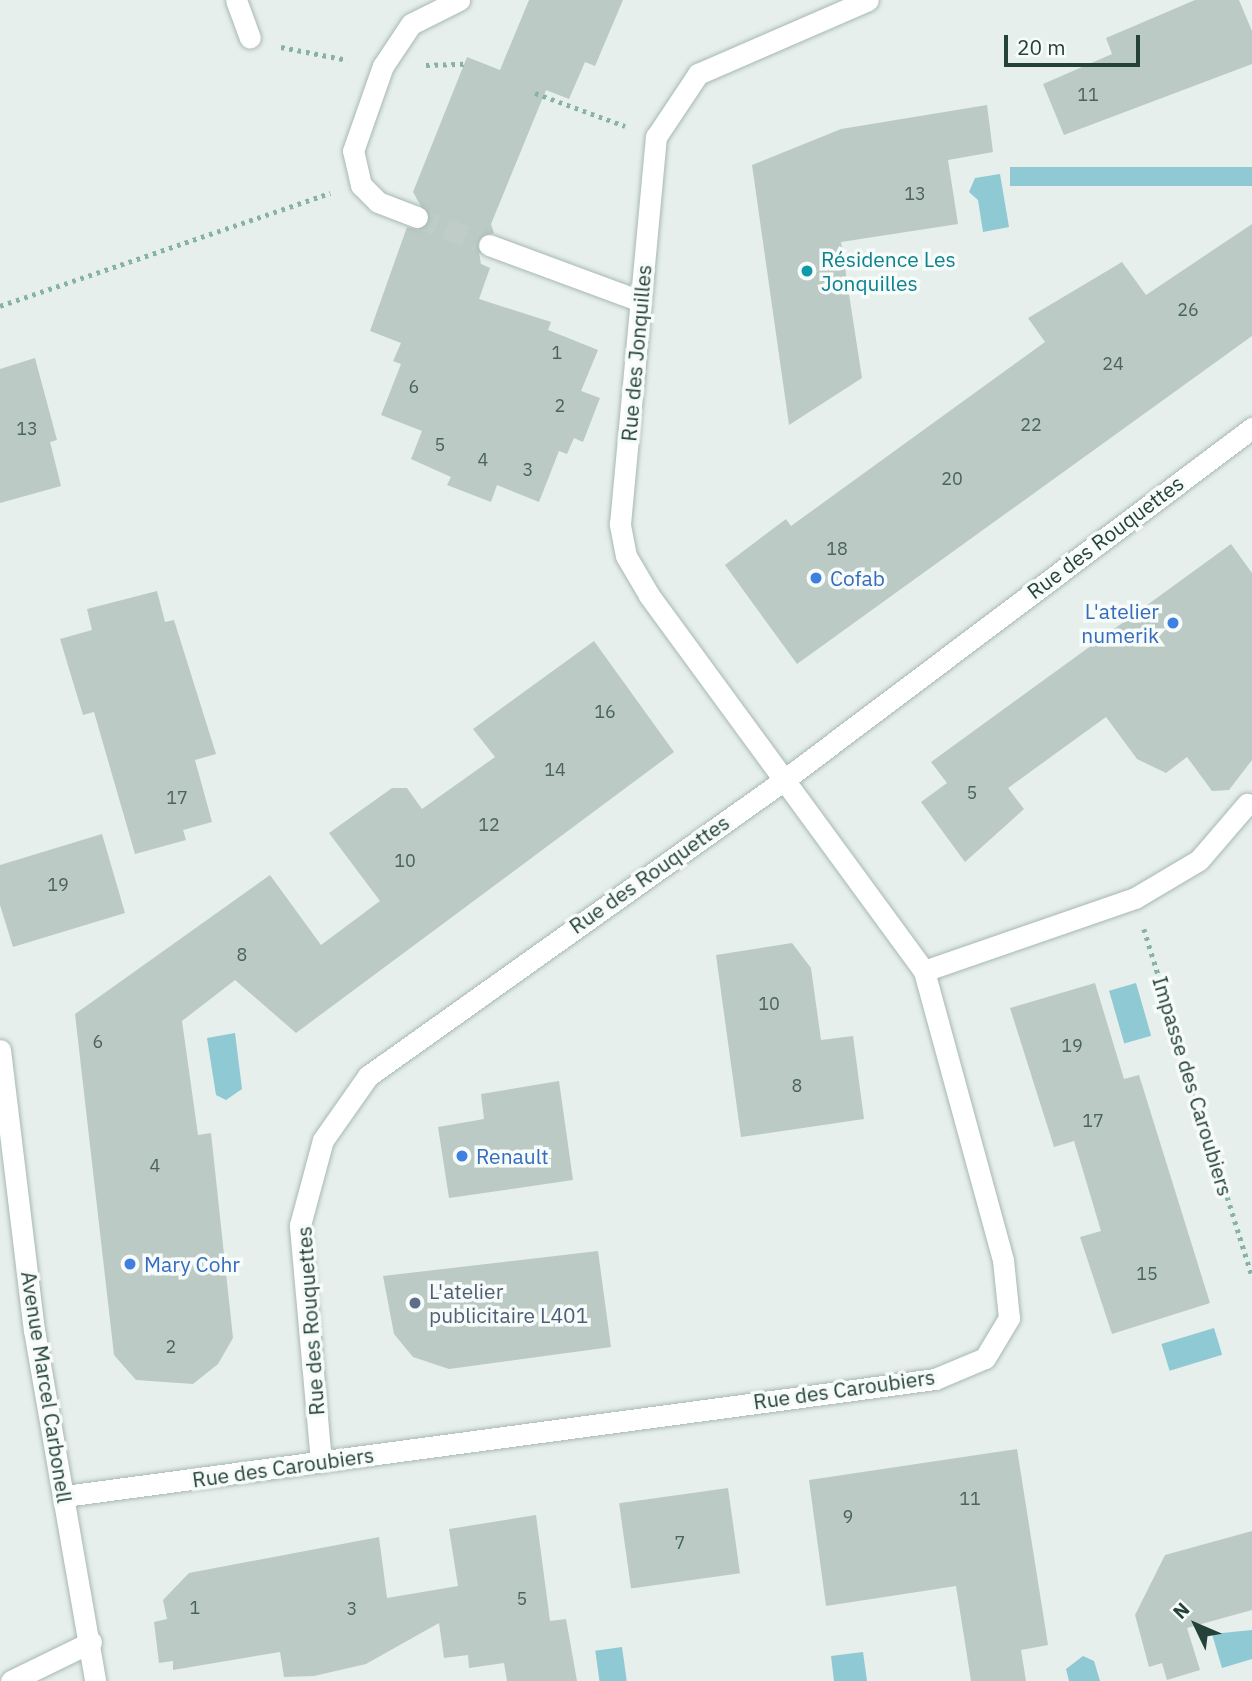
<!DOCTYPE html>
<meta charset="utf-8">
<style>
body{margin:0}
#map{position:relative;width:1252px;height:1681px;overflow:hidden;background:#e6efeb;font-family:"IBM Plex Sans",sans-serif}
div>[style]{position:absolute}
.water>*{inset:0;background:#8ec9d4;transform-origin:0 0}
.building>*{inset:0;background:#bbcac4;transform-origin:0 0}
.minor-tunnel>*{height:21px;margin-top:-10.5px;transform-origin:0;background:repeating-linear-gradient(90deg,#bfccc8 0 21px,transparent 0 31px)}
.path>*{height:4.5px;margin-top:-2.25px;transform-origin:0;background:repeating-linear-gradient(90deg,#86b3a5 0 3.5px,transparent 0 8.5px)}
.roads{filter:drop-shadow(0 0 2px #a8b8b2) drop-shadow(0 0 2px #a8b8b2)}
.minor>*{height:21px;margin:-10.5px;padding:0 10.5px;transform-origin:10.5px;border-radius:10.5px;background:#fff}
.dots>*{width:19px;height:19px;translate:-50% -50%;box-sizing:border-box;border:4px solid #f7fbf9;border-radius:50%}
span{translate:-50% -50%;white-space:nowrap;text-align:center;line-height:1.15;-webkit-text-stroke:7px #f7fbf9;paint-order:stroke}
.number-label{font-size:18px;color:#4a645c}
.number-label span{-webkit-text-stroke-width:0}
.culture-label{font-size:21px;color:#0d838f}
.left{translate:0 -50%;text-align:left}
.street-label{font-size:21px;color:#24423a}
.shop-label{font-size:21px;color:#366cbe}
.right{translate:-100% -50%;text-align:right}
.service-label{font-size:21px;color:#4e5e75}
.north{position:absolute;left:1161px;top:1590px;width:70px;height:70px;-webkit-text-stroke:5px #f7fbf9;paint-order:stroke;rotate:314deg;font-size:19px;font-weight:700;line-height:28px;text-align:center;color:#24423a}
.north::after{content:'';display:block;margin:auto;width:24px;height:32px;background:#24423a;clip-path:polygon(50% 0,100% 100%,50% 72%,0 100%)}
.scale{position:absolute;left:1004px;top:35px;width:136px;height:32px;box-sizing:border-box;border:4px solid #24423a;border-top:0;padding-left:9px;font-size:21px;line-height:24px;white-space:nowrap;color:#24423a;-webkit-text-stroke:5px #f7fbf9;paint-order:stroke}
</style>
<div id="map">
<div class="water">
<div style="left:1252px;top:167px;width:19px;height:242px;rotate:90deg"></div>
<div style="clip-path:polygon(1000px 174px,1009px 227px,983px 232px,978px 200px,969px 192px,975px 178px)"></div>
<div style="left:1136px;top:983px;width:55px;height:28px;rotate:74deg"></div>
<div style="clip-path:polygon(235px 1033px,242px 1089px,226px 1100px,216px 1095px,207px 1038px)"></div>
<div style="left:1214px;top:1328px;width:28px;height:55px;rotate:73deg"></div>
<div style="clip-path:polygon(1252px 1630px,1252px 1659px,1222px 1668px,1212px 1634px)"></div>
<div style="left:622px;top:1647px;width:34px;height:27px;rotate:82deg"></div>
<div style="clip-path:polygon(863px 1652px,867px 1681px,834px 1681px,831px 1656px)"></div>
<div style="clip-path:polygon(1083px 1656px,1094px 1661px,1100px 1681px,1069px 1681px,1066px 1669px)"></div>
</div>
<div class="building">
<div style="clip-path:polygon(529px 0,623px 0,595px 66px,585px 62px,569px 99px,546px 90px,491px 224px,494px 233px,477px 241px,481px 264px,490px 268px,479px 299px,551px 322px,548px 330px,598px 350px,581px 391px,600px 398px,583px 442px,574px 438px,567px 454px,559px 451px,539px 502px,497px 485px,491px 502px,447px 485px,451px 477px,411px 459px,422px 431px,381px 415px,401px 364px,393px 361px,401px 343px,370px 331px,407px 227px,420px 230px,429px 221px,413px 192px,467px 57px,500px 70px)"></div>
<div style="clip-path:polygon(1195px 0,1239px 0,1252px 31px,1252px 64px,1064px 135px,1043px 84px,1112px 54px,1106px 38px)"></div>
<div style="clip-path:polygon(987px 105px,993px 152px,948px 160px,958px 224px,841px 242px,862px 378px,789px 425px,752px 165px,841px 129px)"></div>
<div style="clip-path:polygon(1252px 224px,1252px 336px,797px 664px,725px 565px,786px 519px,791px 526px,1045px 342px,1028px 318px,1122px 262px,1146px 295px)"></div>
<div style="clip-path:polygon(35px 358px,57px 440px,50px 442px,61px 486px,0 503px,0 369px)"></div>
<div style="clip-path:polygon(1231px 544px,1252px 573px,1252px 760px,1229px 790px,1212px 791px,1187px 757px,1166px 773px,1137px 759px,1106px 717px,1008px 788px,1024px 809px,965px 862px,921px 802px,947px 783px,931px 762px)"></div>
<div style="clip-path:polygon(157px 591px,165px 622px,174px 620px,216px 754px,195px 760px,212px 822px,183px 830px,186px 840px,135px 854px,94px 712px,83px 715px,60px 639px,92px 630px,87px 609px)"></div>
<div style="clip-path:polygon(594px 641px,674px 752px,296px 1033px,235px 980px,182px 1021px,198px 1135px,211px 1133px,233px 1338px,218px 1364px,193px 1384px,136px 1380px,114px 1355px,75px 1014px,270px 875px,321px 945px,380px 901px,329px 833px,392px 788px,407px 788px,422px 809px,495px 757px,473px 729px)"></div>
<div style="clip-path:polygon(102px 834px,125px 913px,13px 947px,0 905px,0 865px)"></div>
<div style="clip-path:polygon(792px 943px,811px 968px,821px 1040px,853px 1036px,864px 1119px,741px 1137px,716px 955px)"></div>
<div style="clip-path:polygon(1095px 983px,1124px 1079px,1139px 1075px,1210px 1303px,1112px 1334px,1080px 1237px,1101px 1231px,1081px 1164px,1074px 1141px,1054px 1147px,1010px 1008px)"></div>
<div style="clip-path:polygon(559px 1081px,573px 1180px,449px 1198px,438px 1127px,484px 1119px,481px 1094px)"></div>
<div style="clip-path:polygon(598px 1251px,611px 1347px,449px 1369px,413px 1357px,394px 1334px,383px 1276px)"></div>
<div style="clip-path:polygon(1017px 1449px,1048px 1645px,1021px 1650px,1026px 1681px,971px 1681px,956px 1586px,826px 1606px,809px 1480px)"></div>
<div style="left:728px;top:1488px;width:86px;height:110px;rotate:82deg"></div>
<div style="clip-path:polygon(536px 1515px,550px 1621px,566px 1619px,577px 1681px,507px 1681px,504px 1663px,469px 1668px,468px 1655px,444px 1658px,439px 1623px,366px 1664px,314px 1676px,284px 1677px,280px 1652px,173px 1670px,173px 1661px,159px 1663px,154px 1622px,167px 1619px,163px 1600px,189px 1573px,379px 1537px,387px 1598px,458px 1586px,449px 1529px)"></div>
<div style="clip-path:polygon(1252px 1531px,1252px 1610px,1187px 1628px,1200px 1670px,1167px 1680px,1162px 1663px,1149px 1667px,1135px 1615px,1165px 1555px)"></div>
</div>
<div class="minor-tunnel">
<div style="left:417px;top:217px;width:77px;rotate:21.3deg"></div>
</div>
<div class="path">
<div style="left:281px;top:47px;width:68px;rotate:11deg"></div>
<div style="left:426px;top:65px;width:38px;rotate:-2deg"></div>
<div style="left:535px;top:93px;width:96px;rotate:20.1deg"></div>
<div style="left:0;top:306px;width:349px;rotate:-18.9deg"></div>
<div style="left:1144px;top:929px;width:362px;rotate:72.7deg"></div>
</div>
<div class="roads">
<div class="minor">
<div style="left:236px;top:0;width:40px;rotate:69.8deg"></div>
<div style="left:417px;top:217px;width:42px;rotate:-159deg"></div>
<div style="left:378px;top:202px;width:24px;rotate:-135deg"></div>
<div style="left:361px;top:185px;width:35px;rotate:-103deg"></div>
<div style="left:353px;top:151px;width:90px;rotate:-70.6deg"></div>
<div style="left:383px;top:66px;width:50px;rotate:-56.3deg"></div>
<div style="left:411px;top:24px;width:54px;rotate:-26.6deg"></div>
<div style="left:489px;top:245px;width:161px;rotate:20.3deg"></div>
<div style="left:924px;top:971px;width:223px;rotate:-19.1deg"></div>
<div style="left:1135px;top:898px;width:74px;rotate:-30.7deg"></div>
<div style="left:1199px;top:860px;width:74px;rotate:-49.4deg"></div>
<div style="left:0;top:1050px;width:282px;rotate:83.1deg"></div>
<div style="left:34px;top:1330px;width:356px;rotate:80.1deg"></div>
<div style="left:321px;top:1462px;width:238px;rotate:-95.1deg"></div>
<div style="left:300px;top:1225px;width:88px;rotate:-74.9deg"></div>
<div style="left:323px;top:1140px;width:78px;rotate:-54.9deg"></div>
<div style="left:368px;top:1076px;width:511px;rotate:-35.43deg"></div>
<div style="left:784px;top:780px;width:586px;rotate:-36.95deg"></div>
<div style="left:65px;top:1496px;width:878px;rotate:-7.66deg"></div>
<div style="left:935px;top:1379px;width:54px;rotate:-22.8deg"></div>
<div style="left:985px;top:1358px;width:47px;rotate:-59deg"></div>
<div style="left:1009px;top:1318px;width:58px;rotate:-95.9deg"></div>
<div style="left:1003px;top:1260px;width:300px;rotate:-105.3deg"></div>
<div style="left:924px;top:971px;width:466px;rotate:-126.2deg"></div>
<div style="left:649px;top:595px;width:45px;rotate:-120.5deg"></div>
<div style="left:626px;top:556px;width:33px;rotate:-101deg"></div>
<div style="left:620px;top:524px;width:389px;rotate:-84.7deg"></div>
<div style="left:656px;top:137px;width:76px;rotate:-56.3deg"></div>
<div style="left:698px;top:74px;width:185px;rotate:-23.5deg"></div>
<div style="left:11px;top:1681px;width:89px;rotate:-26deg"></div>
</div>
</div>
<div class="dots">
<div style="left:807px;top:271px;background:#0f9aa8"></div>
<div style="left:816px;top:578px;background:#3f7fe0"></div>
<div style="left:1173px;top:623px;background:#3f7fe0"></div>
<div style="left:462px;top:1156px;background:#3f7fe0"></div>
<div style="left:130px;top:1264px;background:#3f7fe0"></div>
<div style="left:415px;top:1303px;background:#5c6f8a"></div>
</div>
<div class="number-label">
<span style="left:1088px;top:95px">11</span>
<span style="left:915px;top:194px">13</span>
<span style="left:1188px;top:310px">26</span>
<span style="left:557px;top:353px">1</span>
<span style="left:1113px;top:364px">24</span>
<span style="left:414px;top:387px">6</span>
<span style="left:560px;top:406px">2</span>
<span style="left:1031px;top:425px">22</span>
<span style="left:27px;top:429px">13</span>
<span style="left:440px;top:445px">5</span>
<span style="left:483px;top:460px">4</span>
<span style="left:528px;top:470px">3</span>
<span style="left:952px;top:479px">20</span>
<span style="left:837px;top:549px">18</span>
<span style="left:605px;top:712px">16</span>
<span style="left:555px;top:770px">14</span>
<span style="left:972px;top:793px">5</span>
<span style="left:177px;top:798px">17</span>
<span style="left:489px;top:825px">12</span>
<span style="left:405px;top:861px">10</span>
<span style="left:58px;top:885px">19</span>
<span style="left:242px;top:955px">8</span>
<span style="left:769px;top:1004px">10</span>
<span style="left:98px;top:1042px">6</span>
<span style="left:1072px;top:1046px">19</span>
<span style="left:797px;top:1086px">8</span>
<span style="left:1093px;top:1121px">17</span>
<span style="left:155px;top:1166px">4</span>
<span style="left:1147px;top:1274px">15</span>
<span style="left:171px;top:1347px">2</span>
<span style="left:970px;top:1499px">11</span>
<span style="left:848px;top:1517px">9</span>
<span style="left:680px;top:1543px">7</span>
<span style="left:522px;top:1599px">5</span>
<span style="left:195px;top:1608px">1</span>
<span style="left:352px;top:1609px">3</span>
</div>
<div class="culture-label">
<span class="left" style="left:821px;top:271px">Résidence Les<br>Jonquilles</span>
</div>
<div class="street-label">
<span style="left:636px;top:353px;rotate:-85deg">Rue des Jonquilles</span>
<span style="left:1105px;top:537px;rotate:-37deg">Rue des Rouquettes</span>
<span style="left:649px;top:874px;rotate:-35deg">Rue des Rouquettes</span>
<span style="left:1193px;top:1086px;rotate:73deg">Impasse des Caroubiers</span>
<span style="left:310px;top:1321px;rotate:-94deg">Rue des Rouquettes</span>
<span style="left:47px;top:1387px;rotate:81deg">Avenue Marcel Carbonell</span>
<span style="left:844px;top:1389px;rotate:-8deg">Rue des Caroubiers</span>
<span style="left:283px;top:1467px;rotate:-8deg">Rue des Caroubiers</span>
</div>
<div class="shop-label">
<span class="left" style="left:830px;top:578px">Cofab</span>
<span class="right" style="left:1159px;top:623px">L'atelier<br>numerik</span>
<span class="left" style="left:476px;top:1156px">Renault</span>
<span class="left" style="left:144px;top:1264px">Mary Cohr</span>
</div>
<div class="service-label">
<span class="left" style="left:429px;top:1303px">L'atelier<br>publicitaire L401</span>
</div>
<div class="north">N</div>
<div class="scale">20 m</div>
</div>
